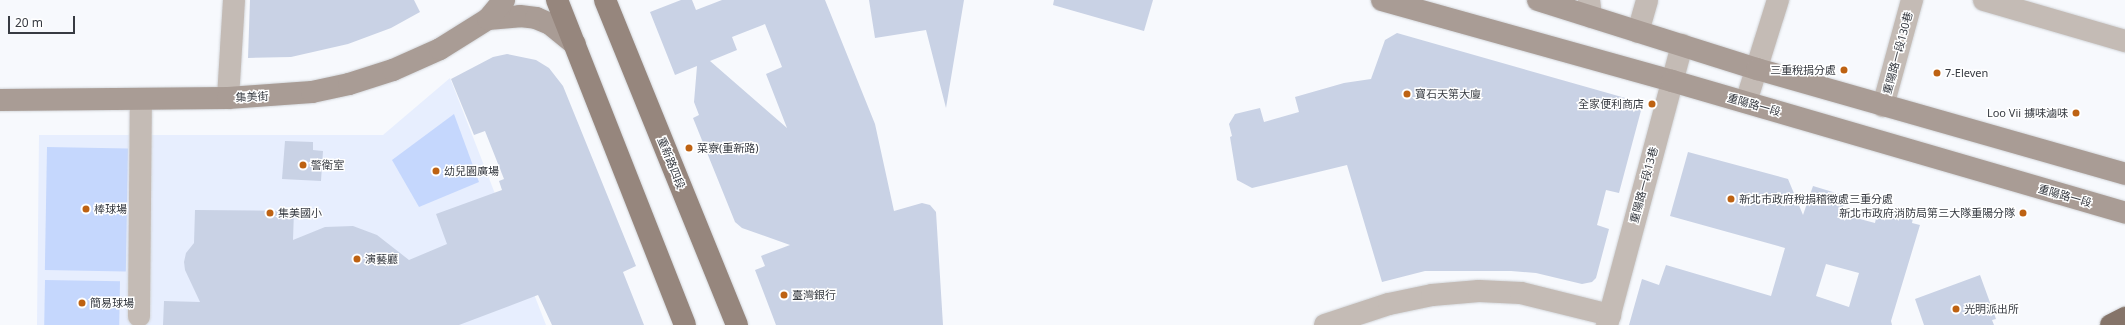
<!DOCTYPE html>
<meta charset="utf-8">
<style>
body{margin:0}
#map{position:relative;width:2125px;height:325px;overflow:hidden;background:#f7f9fd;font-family:"Noto Sans","Noto Sans TC",sans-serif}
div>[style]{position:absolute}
.built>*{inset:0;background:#e7eefe}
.green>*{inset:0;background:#c5d7fd;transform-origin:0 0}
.building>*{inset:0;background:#c9d2e5}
.roads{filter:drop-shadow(0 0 1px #d4d7db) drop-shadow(0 0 1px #d4d7db)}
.street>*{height:22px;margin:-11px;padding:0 11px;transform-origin:11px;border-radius:11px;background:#c4bbb5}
.secondary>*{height:22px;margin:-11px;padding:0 11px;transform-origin:11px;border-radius:11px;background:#a99c95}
.primary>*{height:22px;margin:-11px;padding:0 11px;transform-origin:11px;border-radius:11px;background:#96867d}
.highway>*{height:22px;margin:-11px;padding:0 11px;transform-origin:11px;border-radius:11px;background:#857469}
.dots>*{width:11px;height:11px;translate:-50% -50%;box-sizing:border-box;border:2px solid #fff;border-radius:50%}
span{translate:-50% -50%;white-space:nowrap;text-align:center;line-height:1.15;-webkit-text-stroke:3px #fff;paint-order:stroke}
.street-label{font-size:11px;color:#373b42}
.poi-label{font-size:11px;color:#373b42}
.right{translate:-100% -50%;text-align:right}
.left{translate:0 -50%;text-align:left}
.scale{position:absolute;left:8px;top:16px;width:67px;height:18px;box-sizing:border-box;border:2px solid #373b42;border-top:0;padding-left:5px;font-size:12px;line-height:14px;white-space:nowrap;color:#373b42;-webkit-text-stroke:3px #fff;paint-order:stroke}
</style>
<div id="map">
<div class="built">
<div style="clip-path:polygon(450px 78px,546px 325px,37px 325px,39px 135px,383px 135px)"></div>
</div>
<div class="green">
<div style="clip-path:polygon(454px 114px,479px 182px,419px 207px,392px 160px)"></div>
<div style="left:47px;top:147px;width:81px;height:123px;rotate:1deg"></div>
<div style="left:45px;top:280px;width:75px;height:45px;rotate:1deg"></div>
</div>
<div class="building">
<div style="clip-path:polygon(250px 0,414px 0,420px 12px,391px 28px,348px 44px,291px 57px,248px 58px)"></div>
<div style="clip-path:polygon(evenodd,681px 0,692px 0,696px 10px,722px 0,825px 0,875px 124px,894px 211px,922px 203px,930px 205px,936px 212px,943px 325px,776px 325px,755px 270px,765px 266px,761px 256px,790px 245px,742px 228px,735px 222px,693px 118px,699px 115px,694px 102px,697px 66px,675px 75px,650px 12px,681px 0,765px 24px,782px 67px,766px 74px,787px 128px,710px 61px,737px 50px,732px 37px,765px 24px)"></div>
<div style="clip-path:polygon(869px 0,964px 0,946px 108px,926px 30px,875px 38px)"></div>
<div style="clip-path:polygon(1054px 0,1153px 0,1144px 31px,1053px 5px)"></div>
<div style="clip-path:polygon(1397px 33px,1643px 103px,1619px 193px,1606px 190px,1597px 225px,1609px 229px,1596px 278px,1592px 282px,1582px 284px,1536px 273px,1511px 271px,1425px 271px,1382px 282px,1347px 165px,1252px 188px,1237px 180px,1230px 137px,1232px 136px,1229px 124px,1235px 114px,1260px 108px,1264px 122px,1299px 112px,1295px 97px,1344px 83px,1371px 79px,1385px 40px)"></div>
<div style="clip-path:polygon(507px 54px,536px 60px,549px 68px,563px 86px,636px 266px,623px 272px,644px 325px,552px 325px,538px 295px,459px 325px,163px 325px,164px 301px,200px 302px,185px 270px,184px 262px,186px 253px,194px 243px,195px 210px,294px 211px,293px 240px,325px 227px,353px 226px,377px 235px,409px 260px,447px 244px,436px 214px,502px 190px,499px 181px,504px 179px,485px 131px,474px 135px,451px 79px,493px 57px)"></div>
<div style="clip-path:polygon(285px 141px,313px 142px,313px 150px,323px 151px,321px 181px,282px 179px)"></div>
<div style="clip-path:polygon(evenodd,1688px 152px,1788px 179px,1803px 215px,1813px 186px,1846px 196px,1841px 214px,1875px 223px,1878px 209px,1913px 218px,1912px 223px,1920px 225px,1891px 321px,1892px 325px,1629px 325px,1642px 279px,1659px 285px,1666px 265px,1771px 296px,1785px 248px,1670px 216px,1688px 152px,1826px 264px,1859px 273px,1849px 307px,1816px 296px,1826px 264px)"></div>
<div style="clip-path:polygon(1980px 275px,1996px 319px,1992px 320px,1994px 325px,1924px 325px,1915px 299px)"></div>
</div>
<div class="roads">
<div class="street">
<div style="left:1589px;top:0;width:17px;rotate:83deg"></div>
<div style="left:1984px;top:0;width:147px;rotate:16.2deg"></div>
<div style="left:1638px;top:32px;width:33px;rotate:-74deg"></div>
<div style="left:228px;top:98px;width:98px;rotate:-86.5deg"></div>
<div style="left:1746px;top:102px;width:107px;rotate:-72.6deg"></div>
<div style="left:1883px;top:106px;width:110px;rotate:-74.7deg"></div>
<div style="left:139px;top:316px;width:217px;rotate:-89.5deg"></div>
<div style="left:1325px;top:325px;width:67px;rotate:-18.2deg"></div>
<div style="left:1389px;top:304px;width:44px;rotate:-11.8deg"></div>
<div style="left:1432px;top:295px;width:47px;rotate:-4.9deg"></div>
<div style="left:1479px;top:291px;width:42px;rotate:2.7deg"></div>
<div style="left:1521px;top:293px;width:92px;rotate:13.9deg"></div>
<div style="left:1607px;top:325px;width:290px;rotate:-75deg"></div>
</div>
<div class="secondary">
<div style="left:1382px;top:0;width:301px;rotate:15.6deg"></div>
<div style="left:1672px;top:81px;width:472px;rotate:16.2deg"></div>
<div style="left:1538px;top:0;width:230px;rotate:17.5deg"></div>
<div style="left:1757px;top:69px;width:383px;rotate:15.9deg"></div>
<div style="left:488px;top:19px;width:32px;rotate:-5deg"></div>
<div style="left:520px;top:16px;width:16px;rotate:7deg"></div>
<div style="left:536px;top:18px;width:15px;rotate:23deg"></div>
<div style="left:550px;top:24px;width:32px;rotate:39deg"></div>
<div style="left:0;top:100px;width:228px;rotate:-0.5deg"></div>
<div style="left:228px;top:98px;width:84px;rotate:-4.1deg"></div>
<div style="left:312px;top:92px;width:38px;rotate:-12deg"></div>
<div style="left:349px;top:84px;width:46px;rotate:-17.7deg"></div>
<div style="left:393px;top:70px;width:51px;rotate:-24.1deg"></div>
<div style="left:440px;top:49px;width:57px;rotate:-32deg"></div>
<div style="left:488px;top:19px;width:25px;rotate:-50deg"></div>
</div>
<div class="primary">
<div style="left:557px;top:0;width:349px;rotate:68.5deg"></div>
<div style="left:605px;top:0;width:351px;rotate:67.9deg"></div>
</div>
<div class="highway">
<div style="left:2111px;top:325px;width:16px;rotate:-27deg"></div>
</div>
</div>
<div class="dots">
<div style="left:1844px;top:70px;background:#be6212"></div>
<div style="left:1937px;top:73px;background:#be6212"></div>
<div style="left:1407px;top:94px;background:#be6212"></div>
<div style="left:1652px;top:104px;background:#be6212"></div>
<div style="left:2076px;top:113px;background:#be6212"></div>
<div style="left:689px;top:148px;background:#be6212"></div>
<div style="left:303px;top:165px;background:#be6212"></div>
<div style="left:436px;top:171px;background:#be6212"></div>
<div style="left:1731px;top:199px;background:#be6212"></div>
<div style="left:86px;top:209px;background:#be6212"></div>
<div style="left:270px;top:213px;background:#be6212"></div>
<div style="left:2023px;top:213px;background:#be6212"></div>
<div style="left:357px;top:259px;background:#be6212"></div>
<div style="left:784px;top:295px;background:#be6212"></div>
<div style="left:82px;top:303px;background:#be6212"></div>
<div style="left:1956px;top:309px;background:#be6212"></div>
</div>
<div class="street-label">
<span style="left:1898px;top:53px;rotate:-75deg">重陽路一段130巷</span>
<span style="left:252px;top:97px;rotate:-3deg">集美街</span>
<span style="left:1754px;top:105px;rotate:16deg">重陽路一段</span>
<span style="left:671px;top:163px;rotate:68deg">重新路四段</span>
<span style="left:1644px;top:185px;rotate:-75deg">重陽路一段13巷</span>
<span style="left:2065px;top:196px;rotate:16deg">重陽路一段</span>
</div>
<div class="poi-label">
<span class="right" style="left:1836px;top:70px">三重稅捐分處</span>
<span class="left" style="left:1945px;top:73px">7-Eleven</span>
<span class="left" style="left:1415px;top:94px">寶石天第大廈</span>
<span class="right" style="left:1644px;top:104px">全家便利商店</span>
<span class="right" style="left:2068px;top:113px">Loo Vii 擄味滷味</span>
<span class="left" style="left:697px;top:148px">菜寮(重新路)</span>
<span class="left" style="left:311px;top:165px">警衛室</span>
<span class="left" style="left:444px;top:171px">幼兒園廣場</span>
<span class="left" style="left:1739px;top:199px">新北市政府稅捐稽徵處三重分處</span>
<span class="left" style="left:94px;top:209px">棒球場</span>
<span class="left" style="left:278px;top:213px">集美國小</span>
<span class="right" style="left:2015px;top:213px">新北市政府消防局第三大隊重陽分隊</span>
<span class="left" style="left:365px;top:259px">演藝廳</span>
<span class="left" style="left:792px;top:295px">臺灣銀行</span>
<span class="left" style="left:90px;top:303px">簡易球場</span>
<span class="left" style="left:1964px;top:309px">光明派出所</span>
</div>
<div class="scale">20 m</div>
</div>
